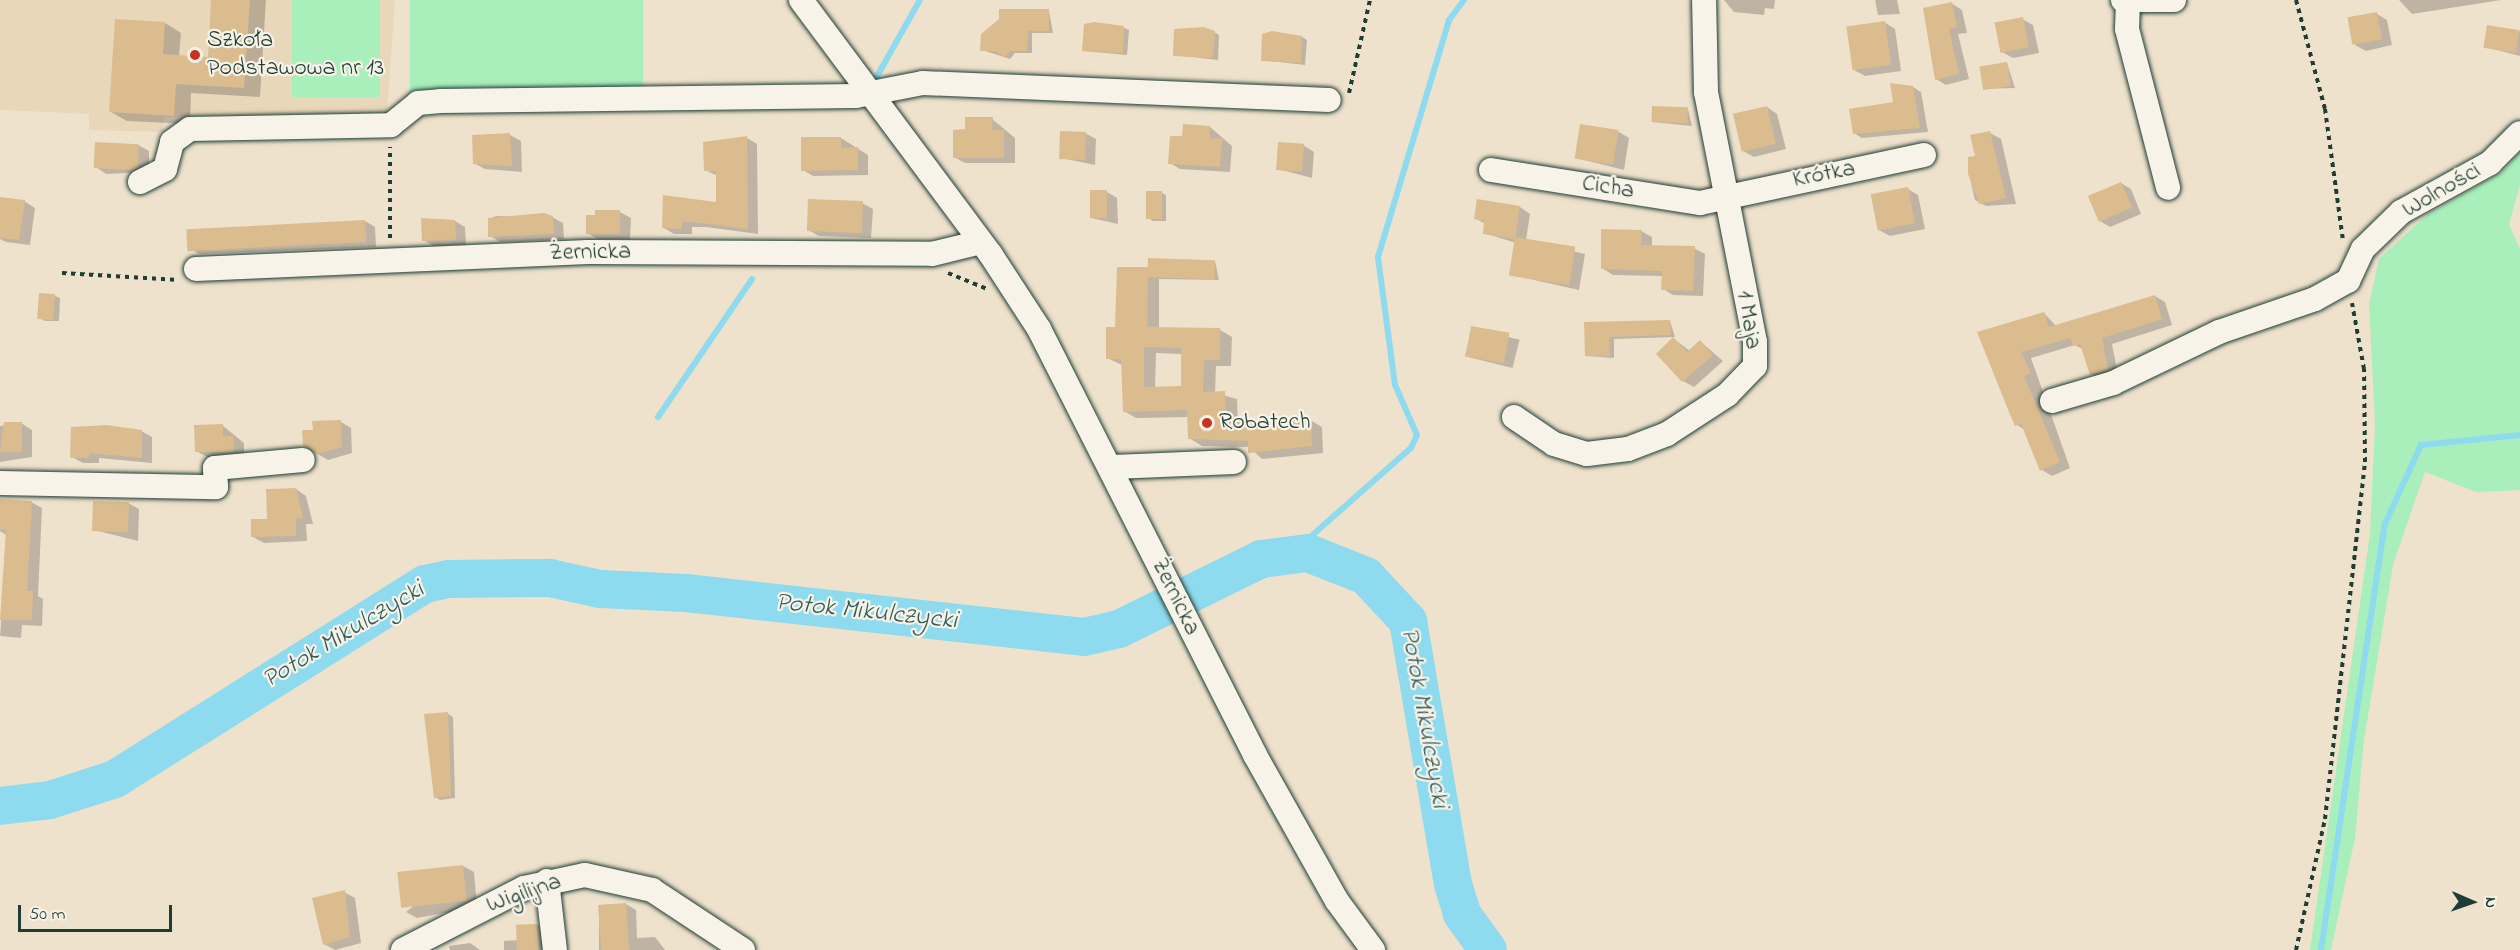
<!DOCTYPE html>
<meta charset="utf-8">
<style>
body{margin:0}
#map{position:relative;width:2520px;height:950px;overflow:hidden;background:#efe2cd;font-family:"Indie Flower",sans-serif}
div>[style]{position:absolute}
.built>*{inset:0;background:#e9d7ba}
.green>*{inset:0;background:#a8efbb;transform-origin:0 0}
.shadow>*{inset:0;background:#0003;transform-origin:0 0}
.stream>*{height:6px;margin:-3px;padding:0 3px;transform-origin:3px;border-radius:3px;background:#8edaee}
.river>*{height:38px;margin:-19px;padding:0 19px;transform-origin:19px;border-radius:19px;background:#8edaee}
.building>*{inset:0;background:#dbbc8e;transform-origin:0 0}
.path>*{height:4px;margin-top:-2px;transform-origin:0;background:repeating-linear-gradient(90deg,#1f3d34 0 4.5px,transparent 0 9px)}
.roads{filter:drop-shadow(0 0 2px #1f3d34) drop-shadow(0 0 2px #1f3d34)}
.minor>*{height:24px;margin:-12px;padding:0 12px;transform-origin:12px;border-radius:12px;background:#f7f3e8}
.dots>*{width:16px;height:16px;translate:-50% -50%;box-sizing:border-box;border:3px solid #f7f3e8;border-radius:50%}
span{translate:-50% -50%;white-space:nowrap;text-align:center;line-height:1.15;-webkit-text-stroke:4.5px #f7f3e8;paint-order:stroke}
.poi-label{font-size:24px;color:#1f3d34}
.left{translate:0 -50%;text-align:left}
.street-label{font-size:24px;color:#1f3d34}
.water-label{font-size:26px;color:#355c59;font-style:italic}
.north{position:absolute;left:2442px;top:872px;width:60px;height:60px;-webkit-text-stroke:4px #f7f3e8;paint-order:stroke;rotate:92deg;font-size:16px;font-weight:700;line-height:24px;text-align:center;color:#1f3d34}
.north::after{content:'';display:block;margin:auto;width:21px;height:27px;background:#1f3d34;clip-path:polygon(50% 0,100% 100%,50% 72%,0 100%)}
.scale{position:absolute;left:18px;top:905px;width:154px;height:27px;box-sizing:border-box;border:3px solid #1f3d34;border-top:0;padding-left:8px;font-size:18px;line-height:21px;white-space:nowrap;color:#1f3d34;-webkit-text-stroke:4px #f7f3e8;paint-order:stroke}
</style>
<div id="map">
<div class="built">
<div style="clip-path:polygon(0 0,395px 0,387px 113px,164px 117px,163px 132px,89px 130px,89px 114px,0 110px)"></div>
</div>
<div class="green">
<div style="left:292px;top:0;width:88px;height:97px"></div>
<div style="left:410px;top:0;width:233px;height:98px"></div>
<div style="clip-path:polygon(2520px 152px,2520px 185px,2509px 224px,2520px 249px,2520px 490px,2476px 492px,2425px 472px,2393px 565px,2364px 740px,2355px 838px,2331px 950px,2310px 950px,2370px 534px,2375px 424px,2369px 304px,2379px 259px,2428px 214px,2501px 173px)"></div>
</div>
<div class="shadow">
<div style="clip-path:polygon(213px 0,266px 0,260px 97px,191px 93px,190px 124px,127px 121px,111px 112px,165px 23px,181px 33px,179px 56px,209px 58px)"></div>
<div style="clip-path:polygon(1724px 0,1775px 0,1774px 9px,1765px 8px,1764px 15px,1734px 12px)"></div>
<div style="clip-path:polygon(1875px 0,1897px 0,1900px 14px,1878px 15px)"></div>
<div style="clip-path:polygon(2399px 0,2501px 0,2412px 14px)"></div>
<div style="clip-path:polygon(1951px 3px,1962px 10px,1967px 33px,1958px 34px,1969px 79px,1946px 85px,1936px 79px)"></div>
<div style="clip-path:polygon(1049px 11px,1053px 33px,1032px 33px,1032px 53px,1015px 53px,1010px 59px,982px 50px)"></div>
<div style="clip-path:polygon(2377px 14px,2387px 20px,2392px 45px,2366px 51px,2355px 45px)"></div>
<div style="clip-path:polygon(2022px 19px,2033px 25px,2039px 53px,2013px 58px,2002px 52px)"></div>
<div style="clip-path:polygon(1884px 22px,1895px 29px,1901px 71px,1865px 76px,1854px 70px)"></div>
<div style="clip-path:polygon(1124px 28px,1129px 30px,1127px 55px,1084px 51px)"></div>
<div style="clip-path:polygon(2520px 31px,2520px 56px,2485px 47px)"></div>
<div style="clip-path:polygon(1214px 32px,1219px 35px,1218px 60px,1174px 55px)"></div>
<div style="clip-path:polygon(1302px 37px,1307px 40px,1305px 65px,1262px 60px)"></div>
<div style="clip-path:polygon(2007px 63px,2015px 88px,1984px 89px)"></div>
<div style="clip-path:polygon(1913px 87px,1921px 92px,1928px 132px,1862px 138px,1854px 133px)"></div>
<div style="clip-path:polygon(1767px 107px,1777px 114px,1786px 149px,1754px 157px,1743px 151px)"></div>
<div style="clip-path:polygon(1688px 109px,1692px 126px,1652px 122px)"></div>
<div style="clip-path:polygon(992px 119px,1015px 138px,1015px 163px,965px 163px,954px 157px,966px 131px)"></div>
<div style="clip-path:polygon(1210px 127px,1232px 146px,1230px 172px,1180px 169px,1170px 163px,1183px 138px)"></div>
<div style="clip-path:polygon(1619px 132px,1629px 138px,1624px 170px,1576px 158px)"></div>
<div style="clip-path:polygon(1085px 133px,1096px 139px,1095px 165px,1061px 158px)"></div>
<div style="clip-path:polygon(1990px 133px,2001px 139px,2016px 204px,1986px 206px,1975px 200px,1969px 174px)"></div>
<div style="clip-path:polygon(510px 135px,521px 141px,522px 172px,485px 169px,474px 163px)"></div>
<div style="clip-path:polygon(747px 138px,757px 144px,758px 234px,706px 227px,692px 227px,692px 234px,674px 234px,664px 228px,717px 204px,718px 176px,705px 170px)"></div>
<div style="clip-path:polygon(802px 138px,841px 138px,868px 155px,868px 175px,813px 176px,803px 170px)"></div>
<div style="clip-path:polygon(138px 145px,149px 151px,149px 172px,106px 174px,96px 167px)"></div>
<div style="clip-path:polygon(1303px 145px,1314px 152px,1312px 178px,1278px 169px)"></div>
<div style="clip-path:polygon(2121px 183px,2131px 189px,2141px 214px,2110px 227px,2100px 221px)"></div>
<div style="clip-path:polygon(1908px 189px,1918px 195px,1925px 229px,1890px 236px,1879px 230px)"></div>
<div style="clip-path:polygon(1107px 192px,1117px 198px,1118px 224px,1091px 218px)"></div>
<div style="clip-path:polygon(1162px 193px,1166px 195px,1166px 221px,1153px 221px,1148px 218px)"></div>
<div style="clip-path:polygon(24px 201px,35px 208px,30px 245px,6px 242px,0 239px,0 202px)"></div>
<div style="clip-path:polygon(862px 203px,873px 209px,871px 238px,819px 236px,808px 230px)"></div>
<div style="clip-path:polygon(1520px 207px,1530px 214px,1526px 240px,1585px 254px,1579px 290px,1512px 275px,1516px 243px,1484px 233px,1486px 224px,1476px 219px)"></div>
<div style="clip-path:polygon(620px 212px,631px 218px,630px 239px,598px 239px,587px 233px,587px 216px)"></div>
<div style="clip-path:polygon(496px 216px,552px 217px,563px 223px,564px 239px,500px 242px,490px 236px,489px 219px)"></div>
<div style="clip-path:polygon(365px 221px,375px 227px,376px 247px,199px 254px,189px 248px)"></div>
<div style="clip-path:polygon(455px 221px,465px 227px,466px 245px,434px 246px,423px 240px)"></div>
<div style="clip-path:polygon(1641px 231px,1652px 237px,1652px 246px,1694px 248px,1705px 254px,1703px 296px,1673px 295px,1663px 289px,1663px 276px,1613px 275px,1602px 268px)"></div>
<div style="clip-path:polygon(evenodd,1215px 261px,1219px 280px,1159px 279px,1159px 329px,1220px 330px,1232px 337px,1231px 366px,1216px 366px,1215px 393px,1237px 399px,1238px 424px,1310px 420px,1322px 427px,1323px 453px,1262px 459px,1249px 447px,1202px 446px,1189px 438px,1189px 417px,1136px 418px,1124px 411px,1122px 365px,1107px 358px,1147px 269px,1215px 261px,1156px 353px,1182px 354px,1182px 388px,1155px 389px,1156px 353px)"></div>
<div style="clip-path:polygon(55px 296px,60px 298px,59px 321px,45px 321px,40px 318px)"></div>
<div style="clip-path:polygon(2155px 296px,2165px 302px,2172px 325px,2112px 344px,2118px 375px,2102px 380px,2091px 374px,2084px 350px,2075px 345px,2031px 358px,2070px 468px,2052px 476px,2042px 470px,2025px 430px,2017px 425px,1979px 333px,2044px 313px,2056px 326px)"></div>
<div style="clip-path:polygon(1670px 321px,1675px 337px,1614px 339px,1614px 358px,1586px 356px,1586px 324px)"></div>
<div style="left:1472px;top:328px;width:49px;height:29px;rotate:14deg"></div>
<div style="clip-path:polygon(1674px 339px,1690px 351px,1701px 342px,1723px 361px,1694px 387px,1683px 381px)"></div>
<div style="clip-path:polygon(341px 422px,351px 428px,352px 453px,328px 460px,316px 453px,314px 431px)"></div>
<div style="clip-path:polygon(21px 423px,32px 430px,32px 457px,0 462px,0 426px)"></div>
<div style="clip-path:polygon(222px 425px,244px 443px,244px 457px,207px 457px,196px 451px)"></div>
<div style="clip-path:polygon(141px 431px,152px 437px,152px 463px,99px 458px,99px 463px,83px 463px,72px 457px)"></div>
<div style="clip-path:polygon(296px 489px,306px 496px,313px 524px,306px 524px,307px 541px,264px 543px,253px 537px)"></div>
<div style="clip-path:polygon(0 501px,31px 502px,42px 508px,38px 596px,43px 599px,42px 626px,22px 625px,21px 638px,0 636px,8px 536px,0 531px)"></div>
<div style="clip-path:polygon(128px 503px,139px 509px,138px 541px,94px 530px)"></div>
<div style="clip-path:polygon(448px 714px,453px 717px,455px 798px,440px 800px,435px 797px)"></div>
<div style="clip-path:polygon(463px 866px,474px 872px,477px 907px,417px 918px,406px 912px)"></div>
<div style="clip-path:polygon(344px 892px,355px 898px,361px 943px,335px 950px,324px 944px)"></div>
<div style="clip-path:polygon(626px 904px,636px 910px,637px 938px,655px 937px,665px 950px,599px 950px,599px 906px)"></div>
<div style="clip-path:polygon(537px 925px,547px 931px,547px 950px,504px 950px,504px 941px,519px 940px)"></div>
<div style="clip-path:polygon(470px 943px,480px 950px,450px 950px,449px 946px)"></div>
</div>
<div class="stream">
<div style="left:876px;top:78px;width:90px;rotate:-60.6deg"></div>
<div style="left:658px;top:417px;width:167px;rotate:-55.7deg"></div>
<div style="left:1291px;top:554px;width:160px;rotate:-41.5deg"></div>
<div style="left:1411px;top:448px;width:14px;rotate:-65deg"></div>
<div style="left:1417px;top:435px;width:55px;rotate:-113.7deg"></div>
<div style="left:1395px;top:385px;width:129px;rotate:-97.6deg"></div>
<div style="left:1378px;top:257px;width:247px;rotate:-73.3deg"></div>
<div style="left:1449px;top:20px;width:25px;rotate:-53deg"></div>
<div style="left:2321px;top:950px;width:431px;rotate:-81.5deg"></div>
<div style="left:2385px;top:524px;width:87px;rotate:-65.5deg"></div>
<div style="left:2421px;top:445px;width:100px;rotate:-5.8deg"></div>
</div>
<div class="river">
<div style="left:0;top:806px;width:50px;rotate:-6.8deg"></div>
<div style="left:50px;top:800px;width:68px;rotate:-17.9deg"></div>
<div style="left:115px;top:779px;width:366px;rotate:-32.2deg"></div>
<div style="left:425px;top:584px;width:24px;rotate:-12deg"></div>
<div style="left:448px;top:579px;width:102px;rotate:-0.6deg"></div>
<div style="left:550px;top:578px;width:51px;rotate:12.4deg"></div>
<div style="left:600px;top:589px;width:86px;rotate:2.7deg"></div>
<div style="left:686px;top:593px;width:400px;rotate:6.3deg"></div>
<div style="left:1084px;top:637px;width:36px;rotate:-13deg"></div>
<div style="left:1119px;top:629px;width:158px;rotate:-26.2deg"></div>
<div style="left:1261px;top:559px;width:47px;rotate:-7.3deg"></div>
<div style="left:1308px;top:553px;width:62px;rotate:21.6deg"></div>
<div style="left:1366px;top:576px;width:62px;rotate:47deg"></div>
<div style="left:1408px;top:621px;width:267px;rotate:80.3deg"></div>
<div style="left:1453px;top:884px;width:31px;rotate:73deg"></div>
<div style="left:1462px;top:914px;width:44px;rotate:54.2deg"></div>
</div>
<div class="building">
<div style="clip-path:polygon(211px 0,250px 0,244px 88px,176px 84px,174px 116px,109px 112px,115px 19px,165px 22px,163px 54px,208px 57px)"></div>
<div style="clip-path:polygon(1952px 2px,1957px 27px,1949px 29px,1959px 74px,1935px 80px,1923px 8px)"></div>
<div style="clip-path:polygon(999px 9px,1049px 9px,1049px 31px,1028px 31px,1027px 51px,1010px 51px,1005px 58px,996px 51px,980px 51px,981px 34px,999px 19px)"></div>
<div style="left:2377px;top:12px;width:28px;height:30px;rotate:80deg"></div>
<div style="left:2023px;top:17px;width:31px;height:29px;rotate:79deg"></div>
<div style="left:1885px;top:21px;width:44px;height:39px;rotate:82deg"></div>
<div style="clip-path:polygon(1094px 22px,1124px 26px,1123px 53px,1082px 51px,1084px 24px)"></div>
<div style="left:2487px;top:25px;width:33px;height:23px;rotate:9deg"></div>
<div style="clip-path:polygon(1204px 27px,1215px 31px,1213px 58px,1173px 56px,1174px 29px)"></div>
<div style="clip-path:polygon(1272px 31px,1302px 36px,1301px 63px,1261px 61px,1262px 34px)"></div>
<div style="left:2007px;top:62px;width:24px;height:28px;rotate:81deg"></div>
<div style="clip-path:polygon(1890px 83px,1913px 86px,1920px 128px,1853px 134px,1849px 109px,1893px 102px)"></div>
<div style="left:1652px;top:106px;width:36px;height:16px;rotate:2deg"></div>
<div style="left:1767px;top:106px;width:39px;height:35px;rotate:77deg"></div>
<div style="clip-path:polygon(965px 117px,993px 117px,992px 130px,1004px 130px,1004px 158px,953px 158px,953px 130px,965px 129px)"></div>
<div style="clip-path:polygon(1183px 124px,1210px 126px,1210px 138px,1222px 139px,1220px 167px,1168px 164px,1170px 136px,1182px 136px)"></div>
<div style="left:1580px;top:124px;width:39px;height:35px;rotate:9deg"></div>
<div style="left:1060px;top:131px;width:26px;height:28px;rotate:2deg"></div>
<div style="clip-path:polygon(1990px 131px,2006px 198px,1979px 204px,1968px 174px,1968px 157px,1975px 156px,1970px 135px)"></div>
<div style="clip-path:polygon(510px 133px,512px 166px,473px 164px,472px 135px)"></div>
<div style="clip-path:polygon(747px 136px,748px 229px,694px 222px,682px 222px,682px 229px,662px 228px,663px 195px,716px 202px,716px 171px,704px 171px,703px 142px)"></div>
<div style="clip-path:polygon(801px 137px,841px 137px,841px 148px,858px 147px,858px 170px,801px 171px)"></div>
<div style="left:95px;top:142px;width:44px;height:26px;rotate:3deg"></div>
<div style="left:1278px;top:142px;width:26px;height:28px;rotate:4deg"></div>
<div style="left:2121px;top:182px;width:28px;height:36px;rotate:67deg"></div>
<div style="left:1908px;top:187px;width:37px;height:38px;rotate:79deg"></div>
<div style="left:1107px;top:190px;width:28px;height:17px;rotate:90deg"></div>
<div style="left:1146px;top:191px;width:16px;height:28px"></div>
<div style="clip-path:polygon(0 197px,25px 200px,19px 240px,0 238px)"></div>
<div style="left:808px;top:199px;width:55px;height:32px;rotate:2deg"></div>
<div style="clip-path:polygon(1477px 199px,1520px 206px,1515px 239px,1483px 234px,1484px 221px,1474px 219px)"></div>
<div style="clip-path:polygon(595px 210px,620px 210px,620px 234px,586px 234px,586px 215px,595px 215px)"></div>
<div style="clip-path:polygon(544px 213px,553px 216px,554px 234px,488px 237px,488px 218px)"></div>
<div style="clip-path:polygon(421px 218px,455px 220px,456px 240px,422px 241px)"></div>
<div style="left:365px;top:220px;width:22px;height:179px;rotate:87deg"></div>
<div style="clip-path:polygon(1601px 229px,1642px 230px,1641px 245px,1695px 246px,1693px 291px,1661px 290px,1662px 271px,1601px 269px)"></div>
<div style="left:1515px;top:237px;width:61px;height:39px;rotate:9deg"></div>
<div style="left:1148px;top:258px;width:67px;height:19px;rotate:2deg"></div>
<div style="clip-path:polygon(evenodd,1117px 267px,1148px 267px,1147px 327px,1220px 328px,1220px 360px,1204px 360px,1203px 392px,1225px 391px,1226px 423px,1311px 419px,1312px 446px,1248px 453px,1248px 441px,1188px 439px,1187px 410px,1123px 412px,1121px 359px,1106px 359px,1106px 327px,1115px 327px,1117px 267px,1144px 347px,1181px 348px,1181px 386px,1144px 387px,1144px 347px)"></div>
<div style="left:39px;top:293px;width:16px;height:26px;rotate:4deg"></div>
<div style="clip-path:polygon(2155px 295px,2162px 319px,2102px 338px,2108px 370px,2090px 375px,2080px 344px,2073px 346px,2070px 338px,2021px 352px,2031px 373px,2024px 376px,2060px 462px,2040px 471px,2021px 424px,2015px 426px,2009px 412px,1977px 332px,2044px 312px,2049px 327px)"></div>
<div style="clip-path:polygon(1670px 320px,1671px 335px,1609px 337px,1610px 356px,1585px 356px,1584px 322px)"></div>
<div style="left:1471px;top:326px;width:39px;height:31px;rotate:10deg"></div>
<div style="clip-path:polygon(1673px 337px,1687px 352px,1700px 340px,1713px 355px,1682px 382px,1656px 354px)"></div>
<div style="clip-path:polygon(341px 420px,342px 447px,316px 454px,303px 446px,302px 430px,313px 430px,312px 421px)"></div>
<div style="clip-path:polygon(4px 422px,22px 422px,22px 452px,0 452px)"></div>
<div style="clip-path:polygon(223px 424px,223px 436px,233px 436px,234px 452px,195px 452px,194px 425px)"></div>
<div style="clip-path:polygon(107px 425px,142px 430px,142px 458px,89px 453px,89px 458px,70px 458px,71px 427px)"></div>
<div style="clip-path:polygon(296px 488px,303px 518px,296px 519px,296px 536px,251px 537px,251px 519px,267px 519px,266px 489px)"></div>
<div style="clip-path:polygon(0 499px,32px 501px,27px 591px,33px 591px,32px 620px,0 620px,6px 530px,0 530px)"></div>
<div style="left:93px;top:501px;width:36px;height:30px;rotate:2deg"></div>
<div style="clip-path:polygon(448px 712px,451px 796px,434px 798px,424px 714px)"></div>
<div style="left:463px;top:865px;width:36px;height:66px;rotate:84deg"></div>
<div style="clip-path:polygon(345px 890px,350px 937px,323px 945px,312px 898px)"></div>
<div style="left:626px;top:903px;width:47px;height:28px;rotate:86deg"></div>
<div style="left:537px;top:924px;width:26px;height:21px;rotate:88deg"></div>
</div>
<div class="path">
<div style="left:2296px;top:0;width:113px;rotate:75.1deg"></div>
<div style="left:2325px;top:109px;width:132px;rotate:82.2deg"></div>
<div style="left:1349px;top:93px;width:95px;rotate:-77.3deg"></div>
<div style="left:390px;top:238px;width:91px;rotate:-90deg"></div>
<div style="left:62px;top:273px;width:117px;rotate:3.4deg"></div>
<div style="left:948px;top:273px;width:42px;rotate:22.3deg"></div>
<div style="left:2296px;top:950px;width:134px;rotate:-77.5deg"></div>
<div style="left:2325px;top:819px;width:359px;rotate:-83.6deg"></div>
<div style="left:2365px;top:462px;width:93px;rotate:-90.6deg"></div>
<div style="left:2364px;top:369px;width:67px;rotate:-100.3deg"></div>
</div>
<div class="roads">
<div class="minor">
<div style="left:801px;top:0;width:318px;rotate:53.3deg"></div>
<div style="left:991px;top:255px;width:88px;rotate:57deg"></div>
<div style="left:1039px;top:329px;width:478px;rotate:63.1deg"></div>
<div style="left:1255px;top:755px;width:167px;rotate:60.7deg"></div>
<div style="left:1337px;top:901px;width:61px;rotate:53.7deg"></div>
<div style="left:2123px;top:0;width:51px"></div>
<div style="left:2128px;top:1px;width:28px;rotate:92deg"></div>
<div style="left:2127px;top:29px;width:164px;rotate:75.5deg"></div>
<div style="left:1491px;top:170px;width:212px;rotate:9deg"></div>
<div style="left:1700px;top:203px;width:229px;rotate:-12.1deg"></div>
<div style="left:140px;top:182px;width:28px;rotate:-27deg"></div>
<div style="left:165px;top:169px;width:28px;rotate:-75deg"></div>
<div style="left:172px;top:142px;width:22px;rotate:-36deg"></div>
<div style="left:190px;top:129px;width:201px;rotate:-1.1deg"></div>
<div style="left:391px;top:125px;width:35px;rotate:-39deg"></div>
<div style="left:418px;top:103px;width:22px;rotate:-5deg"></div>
<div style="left:440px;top:101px;width:416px;rotate:-0.7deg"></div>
<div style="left:856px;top:96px;width:68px;rotate:-11deg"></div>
<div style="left:923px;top:83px;width:406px;rotate:2.4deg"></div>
<div style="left:196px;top:269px;width:392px;rotate:-2.5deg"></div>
<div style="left:588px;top:252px;width:344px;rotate:0.3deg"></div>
<div style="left:932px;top:254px;width:50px;rotate:-13.8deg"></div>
<div style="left:2052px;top:401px;width:64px;rotate:-16.4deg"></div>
<div style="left:2113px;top:383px;width:118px;rotate:-25.7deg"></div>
<div style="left:2219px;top:332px;width:102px;rotate:-19deg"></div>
<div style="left:2315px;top:299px;width:38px;rotate:-29deg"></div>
<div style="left:2348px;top:281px;width:35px;rotate:-65deg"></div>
<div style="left:2363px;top:249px;width:53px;rotate:-44.2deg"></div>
<div style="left:2401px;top:212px;width:102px;rotate:-28.8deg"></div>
<div style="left:2490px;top:163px;width:42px;rotate:-45deg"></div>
<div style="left:1514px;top:417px;width:48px;rotate:34deg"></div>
<div style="left:1554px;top:444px;width:34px;rotate:17deg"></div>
<div style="left:1587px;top:454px;width:41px;rotate:-7deg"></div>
<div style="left:1628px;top:449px;width:42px;rotate:-21deg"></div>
<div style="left:1667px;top:434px;width:72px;rotate:-33deg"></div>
<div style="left:1727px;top:395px;width:40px;rotate:-46deg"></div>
<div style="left:1755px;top:366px;width:24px;rotate:-90deg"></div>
<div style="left:1755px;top:342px;width:255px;rotate:-101.1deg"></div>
<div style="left:1706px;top:92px;width:92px;rotate:-91.2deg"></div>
<div style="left:1113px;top:467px;width:121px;rotate:-2.4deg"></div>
<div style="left:0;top:483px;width:216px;rotate:1.1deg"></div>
<div style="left:216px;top:487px;width:19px;rotate:-93deg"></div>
<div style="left:215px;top:468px;width:88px;rotate:-5.2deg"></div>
<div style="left:547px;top:881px;width:69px;rotate:83.4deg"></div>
<div style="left:403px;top:950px;width:136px;rotate:-27.1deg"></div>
<div style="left:524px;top:888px;width:62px;rotate:-12deg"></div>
<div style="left:585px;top:875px;width:69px;rotate:12.6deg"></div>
<div style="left:652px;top:890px;width:109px;rotate:33.4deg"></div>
</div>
</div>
<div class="dots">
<div style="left:195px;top:55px;background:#c8321e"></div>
<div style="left:1207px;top:423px;background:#c8321e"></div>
</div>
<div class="poi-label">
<span class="left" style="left:207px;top:55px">Szkoła<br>Podstawowa nr 13</span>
<span class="left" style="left:1219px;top:423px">Robatech</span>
</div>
<div class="street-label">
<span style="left:1824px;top:175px;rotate:-11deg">Krótka</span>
<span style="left:1608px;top:188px;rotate:9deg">Cicha</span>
<span style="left:2442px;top:191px;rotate:-30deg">Wolności</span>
<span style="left:590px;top:253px;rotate:-1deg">Żernicka</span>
<span style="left:1748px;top:320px;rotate:81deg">1 Maja</span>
<span style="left:1175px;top:597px;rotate:64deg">Żernicka</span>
<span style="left:524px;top:894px;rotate:-19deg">Wigilijna</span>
</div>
<div class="water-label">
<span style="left:866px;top:613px;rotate:6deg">Potok Mikulczycki</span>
<span style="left:344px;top:636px;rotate:-31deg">Potok Mikulczycki</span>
<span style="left:1423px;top:718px;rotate:80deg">Potok Mikulczycki</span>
</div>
<div class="north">N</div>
<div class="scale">50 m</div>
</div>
